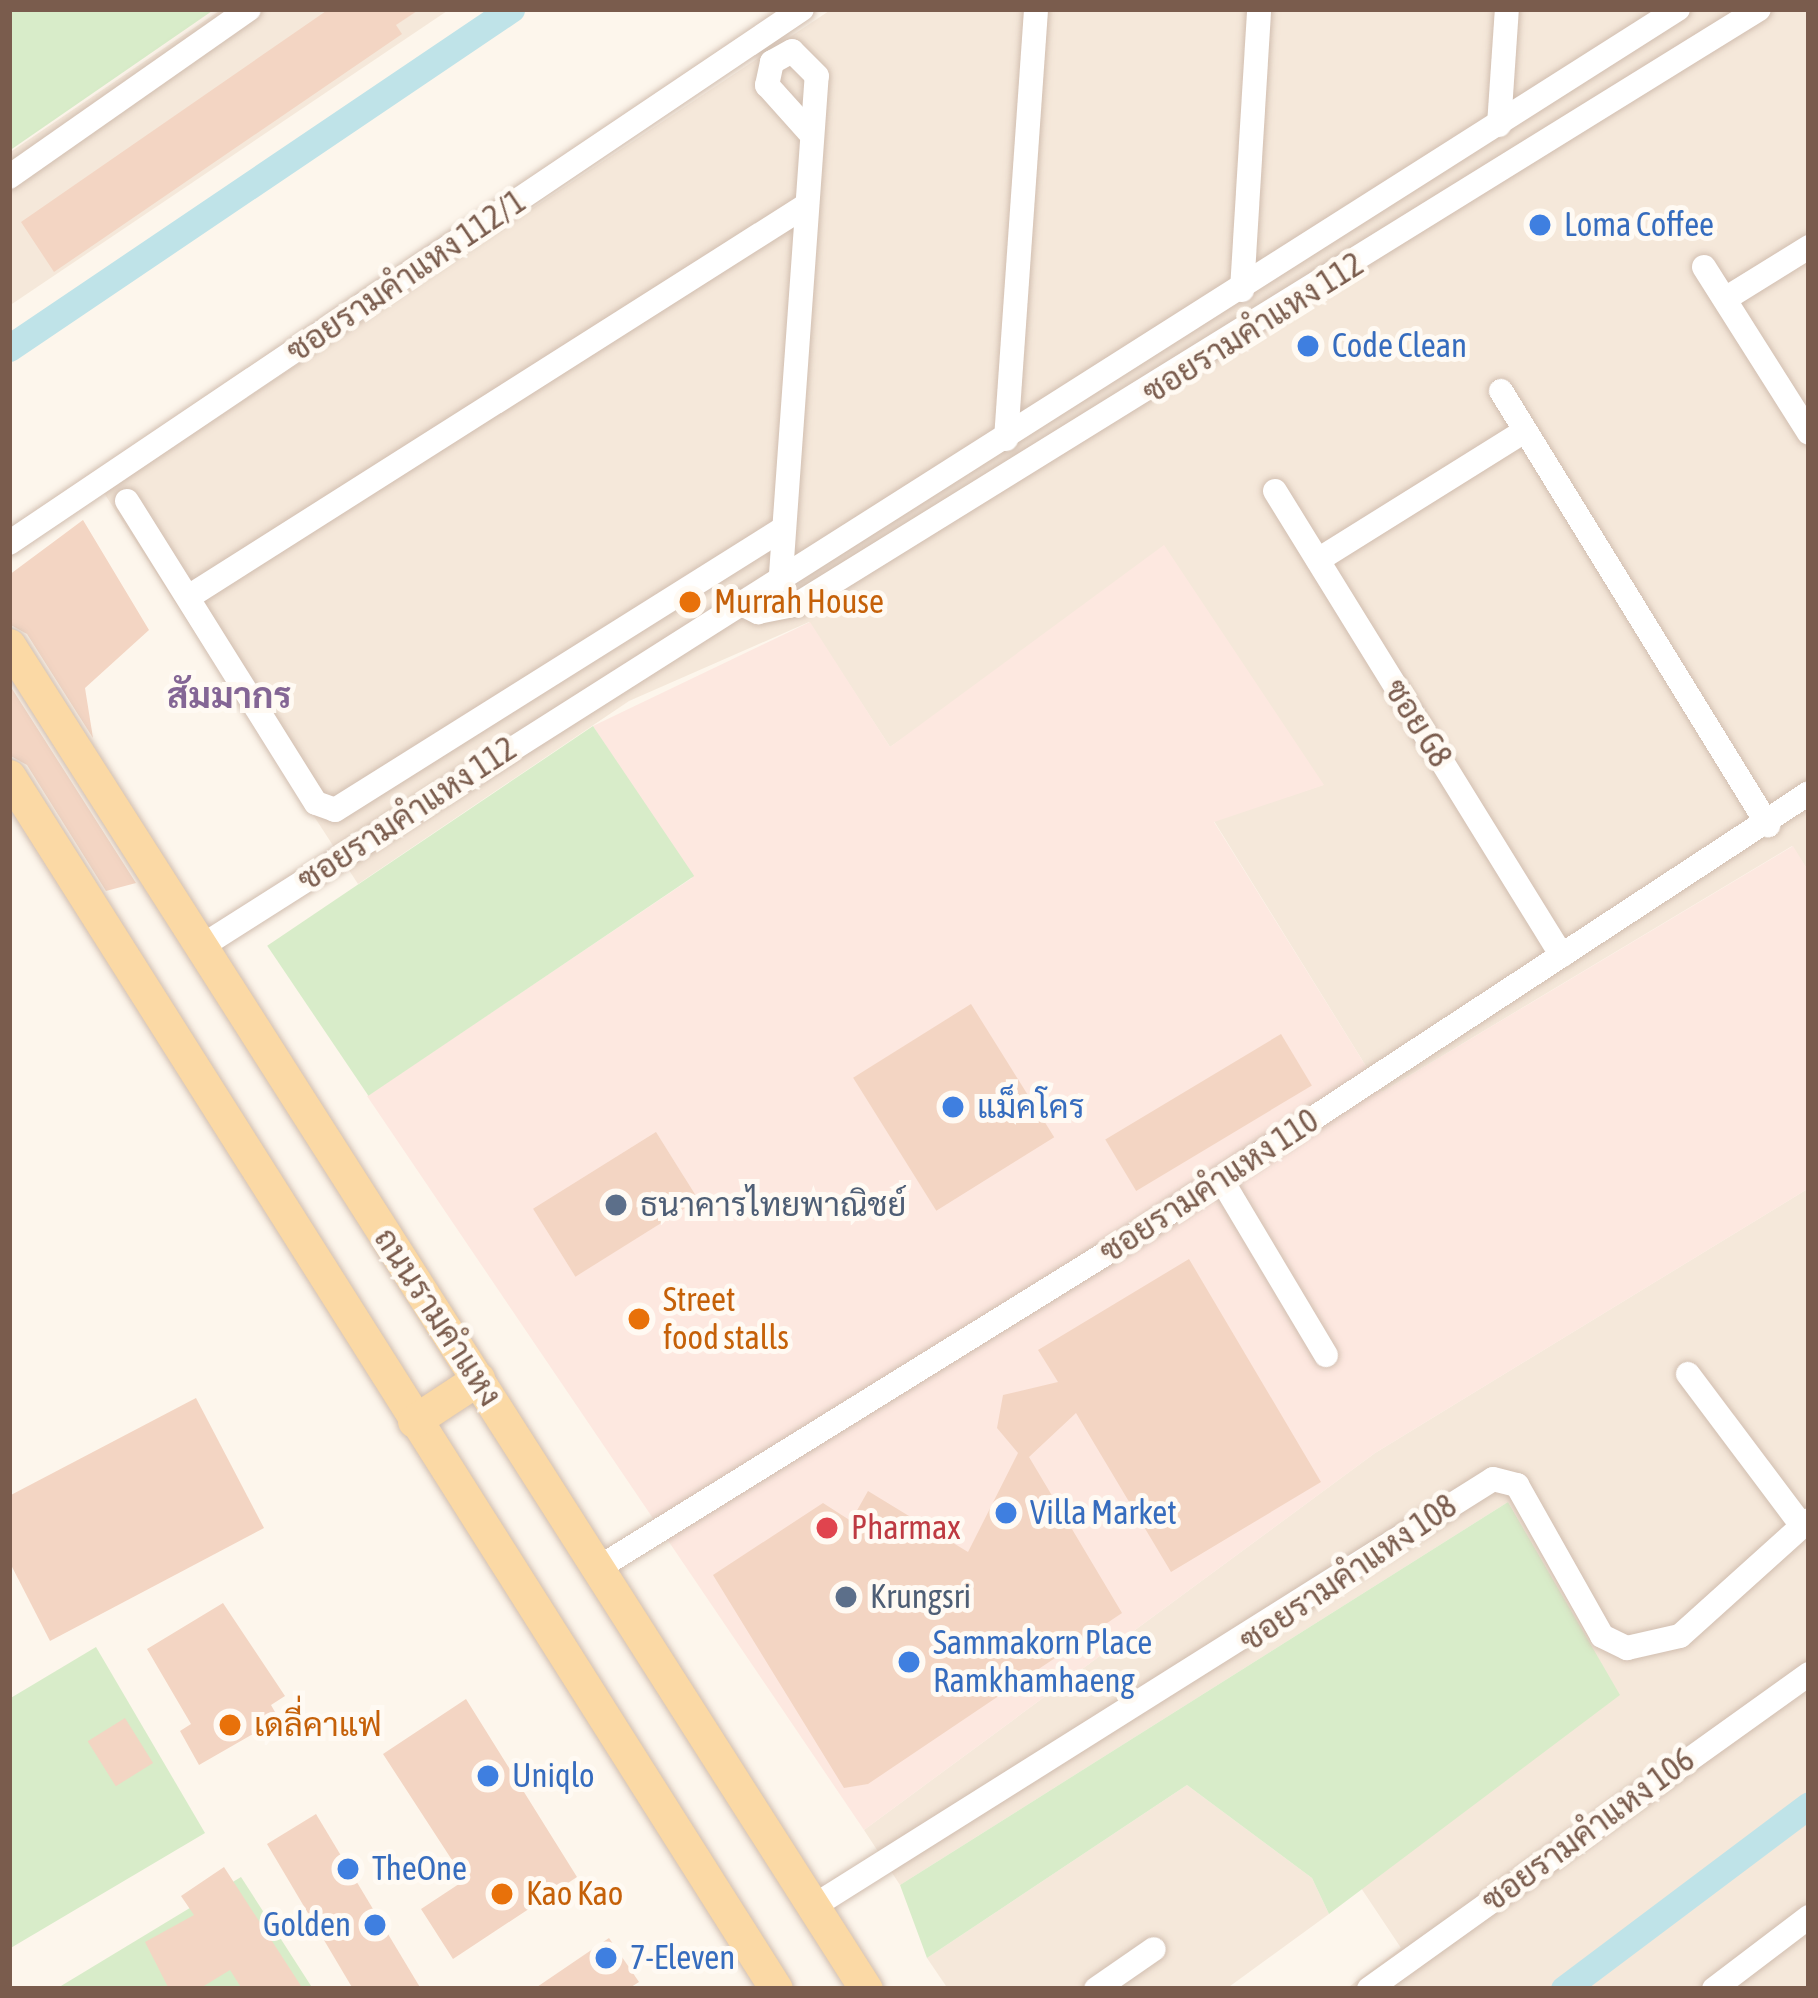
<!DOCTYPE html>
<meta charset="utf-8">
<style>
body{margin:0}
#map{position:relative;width:1818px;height:1998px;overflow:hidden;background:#fdf6ec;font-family:"Asap Condensed",Sarabun,sans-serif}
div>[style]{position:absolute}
.residential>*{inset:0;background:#f5e8da}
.commercial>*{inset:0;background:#fde8e0}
.green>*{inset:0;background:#d8ecc9;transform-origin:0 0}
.canal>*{height:27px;margin:-13.5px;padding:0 13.5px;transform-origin:13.5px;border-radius:13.5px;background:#bfe3e8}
.building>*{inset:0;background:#f3d5c3;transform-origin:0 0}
.roads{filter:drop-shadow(0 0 3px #d1beb0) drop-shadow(0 0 3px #d1beb0)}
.minor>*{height:24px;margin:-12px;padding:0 12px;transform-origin:12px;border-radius:12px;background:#fff}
.major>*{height:33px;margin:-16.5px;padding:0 16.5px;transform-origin:16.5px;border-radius:16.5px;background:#fbd9a5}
.dots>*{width:33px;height:33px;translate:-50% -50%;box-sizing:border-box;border:6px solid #fffaf3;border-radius:50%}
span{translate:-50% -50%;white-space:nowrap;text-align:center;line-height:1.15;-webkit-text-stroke:10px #fffaf3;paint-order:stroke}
.shop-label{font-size:33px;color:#366cbe}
.left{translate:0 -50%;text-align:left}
.right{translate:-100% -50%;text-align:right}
.street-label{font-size:33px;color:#7a5c4d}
.food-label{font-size:33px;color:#c56008}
.service-label{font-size:33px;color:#4e5e75}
.health-label{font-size:33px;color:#be3a42}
.neighbourhood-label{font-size:36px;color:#846695;font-weight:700}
.frame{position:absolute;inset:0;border:12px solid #7a5c4d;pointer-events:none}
</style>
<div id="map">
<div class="residential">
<div style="clip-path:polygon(222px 9px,450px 9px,9px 306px,9px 153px)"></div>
<div style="clip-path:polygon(832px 9px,1809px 9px,1809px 872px,1792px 846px,1382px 1092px,1214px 821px,1323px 785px,998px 673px,890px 747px,809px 622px,629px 701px,358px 884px,104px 493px)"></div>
<div style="clip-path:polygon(1809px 1188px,1809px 1797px,1621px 1942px,1554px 1989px,1346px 1989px,1401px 1948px,1361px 1888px,1619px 1695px,1508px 1502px,900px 1885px,864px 1830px,1375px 1453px)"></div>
<div style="clip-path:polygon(1187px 1785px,1312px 1878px,1329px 1914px,1226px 1989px,948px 1989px,927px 1958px)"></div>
<div style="clip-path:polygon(1809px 1816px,1809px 1989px,1573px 1989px)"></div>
</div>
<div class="commercial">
<div style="clip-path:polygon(1164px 545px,1324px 785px,1214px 822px,1382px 1092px,1793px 846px,1809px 872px,1809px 1188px,1375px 1453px,864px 1830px,367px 1096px,692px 878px,593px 726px,810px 622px,890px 747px)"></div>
</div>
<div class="green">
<div style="clip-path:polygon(9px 9px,215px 9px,9px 151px)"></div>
<div style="left:593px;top:726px;width:181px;height:393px;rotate:56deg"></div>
<div style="clip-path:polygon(1508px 1502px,1620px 1695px,1329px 1914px,1312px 1878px,1187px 1785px,927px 1958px,900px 1885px)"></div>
<div style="clip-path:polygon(96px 1647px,205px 1833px,9px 1949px,9px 1699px)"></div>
<div style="clip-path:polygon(241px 1877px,313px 1989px,56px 1989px)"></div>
</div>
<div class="canal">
<div style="left:9px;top:348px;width:606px;rotate:-34.03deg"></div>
<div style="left:1564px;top:1989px;width:306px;rotate:-36.9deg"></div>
</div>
<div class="building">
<div style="clip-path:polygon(329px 9px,420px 9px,396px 25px,402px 34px,54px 272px,21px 222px)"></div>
<div style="clip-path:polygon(83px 520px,149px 630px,85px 688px,93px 738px,27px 634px,9px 624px,9px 575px)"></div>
<div style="clip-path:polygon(9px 684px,136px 883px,106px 891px,27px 765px,9px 755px)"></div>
<div style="left:971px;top:1004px;width:157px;height:139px;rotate:58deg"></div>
<div style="left:1281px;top:1034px;width:60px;height:205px;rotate:59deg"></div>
<div style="left:656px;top:1132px;width:80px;height:145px;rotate:58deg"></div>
<div style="clip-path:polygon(1189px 1259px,1321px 1482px,1171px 1572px,1076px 1413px,1029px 1457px,1122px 1613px,868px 1784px,844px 1788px,713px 1575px,823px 1503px,851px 1521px,868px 1491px,968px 1552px,1018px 1453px,997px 1428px,1003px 1395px,1058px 1382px,1038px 1350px)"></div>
<div style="clip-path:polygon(196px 1398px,264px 1528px,50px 1641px,9px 1561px,9px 1496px)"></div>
<div style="clip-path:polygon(223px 1603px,285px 1696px,271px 1705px,279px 1719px,199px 1765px,180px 1731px,191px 1724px,147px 1649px)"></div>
<div style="clip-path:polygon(466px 1699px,577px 1877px,453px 1959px,421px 1909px,465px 1880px,383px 1754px)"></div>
<div style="left:125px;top:1718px;width:53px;height:44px;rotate:58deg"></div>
<div style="clip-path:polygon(316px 1814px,421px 1989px,353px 1989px,267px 1844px)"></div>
<div style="clip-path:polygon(224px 1867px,303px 1989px,242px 1989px,230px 1970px,199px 1989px,169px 1989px,145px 1942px,194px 1915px,181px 1896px)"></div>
<div style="clip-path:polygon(609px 1938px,639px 1982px,628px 1989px,534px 1989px)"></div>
</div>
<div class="roads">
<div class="minor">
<div style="left:1499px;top:125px;width:116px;rotate:-86.1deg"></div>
<div style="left:9px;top:177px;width:293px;rotate:-35deg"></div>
<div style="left:1704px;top:267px;width:196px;rotate:57.7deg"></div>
<div style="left:1242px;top:290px;width:282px;rotate:-86.5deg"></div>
<div style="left:1725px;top:299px;width:99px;rotate:-31.8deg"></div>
<div style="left:1501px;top:391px;width:510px;rotate:58.4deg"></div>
<div style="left:1006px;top:439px;width:431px;rotate:-86deg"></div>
<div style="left:1275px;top:491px;width:546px;rotate:58.32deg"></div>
<div style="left:127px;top:501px;width:356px;rotate:58deg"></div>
<div style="left:316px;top:803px;width:20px;rotate:20deg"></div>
<div style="left:335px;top:810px;width:530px;rotate:-32.13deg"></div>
<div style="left:9px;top:543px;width:956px;rotate:-33.96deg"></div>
<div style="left:1318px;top:560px;width:242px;rotate:-32deg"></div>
<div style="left:781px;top:574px;width:499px;rotate:-85.9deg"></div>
<div style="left:817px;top:76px;width:35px;rotate:-135deg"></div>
<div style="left:792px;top:51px;width:23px;rotate:151deg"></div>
<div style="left:772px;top:62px;width:24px;rotate:102deg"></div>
<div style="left:767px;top:85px;width:66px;rotate:48.1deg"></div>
<div style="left:190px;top:596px;width:728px;rotate:-32.38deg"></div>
<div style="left:736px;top:601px;width:25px;rotate:27deg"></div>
<div style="left:758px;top:612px;width:41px;rotate:-11.3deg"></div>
<div style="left:798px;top:604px;width:1130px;rotate:-31.76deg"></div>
<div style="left:199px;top:948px;width:1752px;rotate:-32.41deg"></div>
<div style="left:1221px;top:1179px;width:205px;rotate:59.2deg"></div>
<div style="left:1688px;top:1374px;width:190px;rotate:53.1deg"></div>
<div style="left:600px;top:1567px;width:628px;rotate:-31.79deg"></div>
<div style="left:1134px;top:1236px;width:807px;rotate:-33.28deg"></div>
<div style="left:814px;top:1906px;width:802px;rotate:-32.16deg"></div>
<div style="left:1493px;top:1479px;width:25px;rotate:14deg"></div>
<div style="left:1517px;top:1485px;width:173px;rotate:60.6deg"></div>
<div style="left:1602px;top:1636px;width:28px;rotate:26deg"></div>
<div style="left:1627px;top:1648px;width:54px;rotate:-12.8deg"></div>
<div style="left:1680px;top:1636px;width:173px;rotate:-42deg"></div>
<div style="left:1096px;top:1989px;width:70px;rotate:-34.6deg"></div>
<div style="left:1369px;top:1989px;width:541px;rotate:-35.6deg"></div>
<div style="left:1714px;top:1989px;width:119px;rotate:-37.2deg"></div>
</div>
<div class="major">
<div style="left:9px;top:645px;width:1594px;rotate:57.48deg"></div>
<div style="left:9px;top:776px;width:1435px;rotate:57.69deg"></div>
<div style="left:414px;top:1421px;width:77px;rotate:-33.3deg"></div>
</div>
</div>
<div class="dots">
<div style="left:1540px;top:225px;background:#3f7fe0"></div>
<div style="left:1308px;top:346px;background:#3f7fe0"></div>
<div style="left:690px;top:602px;background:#e8710a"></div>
<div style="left:953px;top:1107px;background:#3f7fe0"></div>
<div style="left:616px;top:1205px;background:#5c6f8a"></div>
<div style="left:639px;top:1319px;background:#e8710a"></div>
<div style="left:1006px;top:1513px;background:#3f7fe0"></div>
<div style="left:827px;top:1528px;background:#e0444e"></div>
<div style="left:846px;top:1597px;background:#5c6f8a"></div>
<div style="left:909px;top:1662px;background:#3f7fe0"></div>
<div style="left:230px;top:1725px;background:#e8710a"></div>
<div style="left:488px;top:1776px;background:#3f7fe0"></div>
<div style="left:348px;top:1869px;background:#3f7fe0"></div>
<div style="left:502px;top:1894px;background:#e8710a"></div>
<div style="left:375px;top:1925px;background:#3f7fe0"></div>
<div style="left:606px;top:1958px;background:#3f7fe0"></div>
</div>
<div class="shop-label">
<span class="left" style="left:1564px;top:225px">Loma Coffee</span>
<span class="left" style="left:1332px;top:346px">Code Clean</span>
<span class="left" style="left:977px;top:1107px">แม็คโคร</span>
<span class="left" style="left:1030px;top:1513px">Villa Market</span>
<span class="left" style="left:933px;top:1662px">Sammakorn Place<br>Ramkhamhaeng</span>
<span class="left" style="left:512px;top:1776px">Uniqlo</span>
<span class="left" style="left:372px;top:1869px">TheOne</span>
<span class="right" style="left:351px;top:1925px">Golden</span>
<span class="left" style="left:630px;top:1958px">7-Eleven</span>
</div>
<div class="street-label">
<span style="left:406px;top:276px;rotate:-34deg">ซอยรามคำแหง 112/1</span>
<span style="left:1253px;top:328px;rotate:-32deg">ซอยรามคำแหง 112</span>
<span style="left:1418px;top:723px;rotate:58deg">ซอย G8</span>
<span style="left:407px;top:814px;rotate:-33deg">ซอยรามคำแหง 112</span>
<span style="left:1209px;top:1186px;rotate:-33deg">ซอยรามคำแหง 110</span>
<span style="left:438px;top:1317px;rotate:57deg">ถนนรามคำแหง</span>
<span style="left:1348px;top:1573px;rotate:-34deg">ซอยรามคำแหง 108</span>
<span style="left:1588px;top:1830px;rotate:-36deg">ซอยรามคําแหง 106</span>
</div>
<div class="food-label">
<span class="left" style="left:714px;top:602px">Murrah House</span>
<span class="left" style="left:663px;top:1319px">Street<br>food stalls</span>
<span class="left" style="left:254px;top:1725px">เดลี่คาแฟ</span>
<span class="left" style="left:526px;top:1894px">Kao Kao</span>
</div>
<div class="service-label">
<span class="left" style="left:640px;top:1205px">ธนาคารไทยพาณิชย์</span>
<span class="left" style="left:870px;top:1597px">Krungsri</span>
</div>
<div class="health-label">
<span class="left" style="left:851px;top:1528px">Pharmax</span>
</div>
<div class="neighbourhood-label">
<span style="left:229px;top:696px">สัมมากร</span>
</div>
<div class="frame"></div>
</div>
